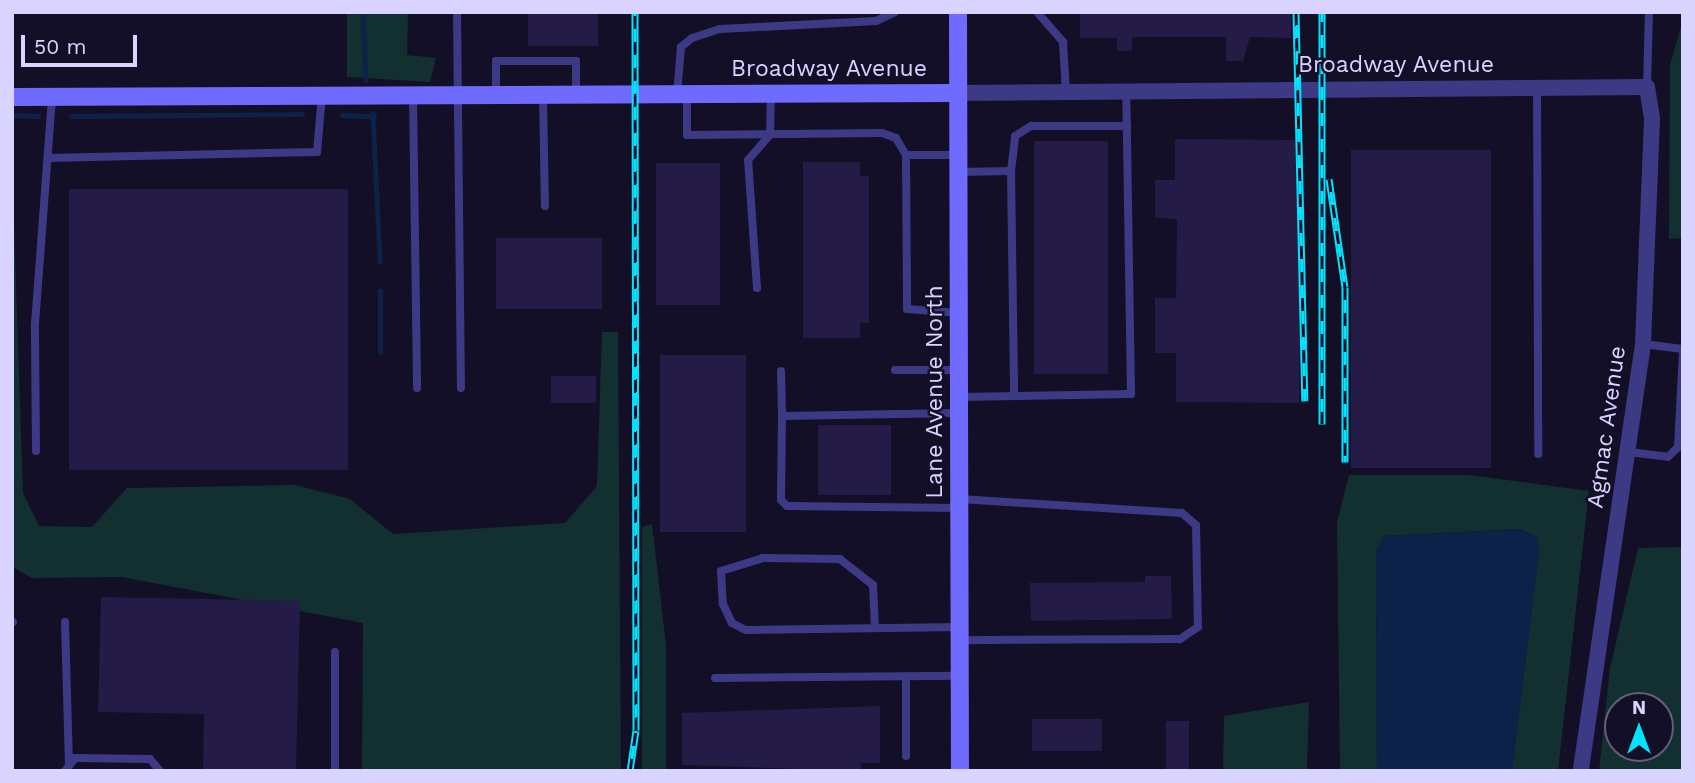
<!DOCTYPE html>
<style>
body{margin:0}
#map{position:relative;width:1695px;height:783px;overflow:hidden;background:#130f26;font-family:"Work Sans",sans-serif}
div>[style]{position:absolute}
.green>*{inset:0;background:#12302f}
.water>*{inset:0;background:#0c2248}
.stream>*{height:4.5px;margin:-2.25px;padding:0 2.25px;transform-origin:2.25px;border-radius:2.25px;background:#0c2248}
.building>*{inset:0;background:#241b47;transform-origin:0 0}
.lane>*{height:8px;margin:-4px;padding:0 4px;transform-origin:4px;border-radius:4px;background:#3d3a85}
.street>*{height:16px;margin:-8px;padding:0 8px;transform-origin:8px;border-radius:8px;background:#3d3a85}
.secondary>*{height:18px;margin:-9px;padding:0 9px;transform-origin:9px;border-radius:9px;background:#6f6bff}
.rail>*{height:7px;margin-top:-3.5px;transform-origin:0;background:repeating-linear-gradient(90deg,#130f26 0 13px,#00e5ff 0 26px);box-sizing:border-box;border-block:2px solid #00e5ff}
span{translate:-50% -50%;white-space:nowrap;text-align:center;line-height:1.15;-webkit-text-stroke:5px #130f26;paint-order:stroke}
.street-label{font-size:23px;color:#d9d4ff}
.frame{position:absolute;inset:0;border:14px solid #d9d4ff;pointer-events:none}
.north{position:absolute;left:1604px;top:692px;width:70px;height:70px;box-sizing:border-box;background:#130f26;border:2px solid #625e7d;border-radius:50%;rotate:0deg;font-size:19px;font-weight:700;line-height:28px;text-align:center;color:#d9d4ff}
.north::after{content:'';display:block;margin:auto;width:24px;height:32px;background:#00e5ff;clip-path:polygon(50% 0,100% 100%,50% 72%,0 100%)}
.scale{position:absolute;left:21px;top:35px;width:116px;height:32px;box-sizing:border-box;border:4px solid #d9d4ff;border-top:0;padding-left:9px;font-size:21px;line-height:24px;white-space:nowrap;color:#d9d4ff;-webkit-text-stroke:5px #130f26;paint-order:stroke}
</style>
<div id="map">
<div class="green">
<div style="clip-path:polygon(347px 12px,408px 12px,407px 55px,436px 58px,430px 82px,347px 77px)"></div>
<div style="clip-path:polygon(1681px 27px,1683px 238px,1669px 239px,1670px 65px)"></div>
<div style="clip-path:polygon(12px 164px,23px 493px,39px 526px,92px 527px,127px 488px,295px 485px,350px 499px,393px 534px,565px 523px,597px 486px,602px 332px,618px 332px,621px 771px,362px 771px,363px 623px,122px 577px,32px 578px,12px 567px)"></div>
<div style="clip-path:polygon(1349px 475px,1469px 475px,1589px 491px,1558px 771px,1512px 771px,1539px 550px,1537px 537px,1519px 529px,1384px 536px,1376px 552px,1377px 771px,1340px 771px,1337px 522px)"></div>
<div style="clip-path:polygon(652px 524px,666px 645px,666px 771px,642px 771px,642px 527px)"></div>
<div style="clip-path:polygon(evenodd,1683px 547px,1683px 771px,1599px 771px,1610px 668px,1638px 548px,1683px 547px,1660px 706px,1660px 748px,1618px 748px,1618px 706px,1660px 706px)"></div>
<div style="clip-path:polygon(1309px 702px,1307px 771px,1223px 771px,1224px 716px)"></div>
</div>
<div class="water">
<div style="clip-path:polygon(1519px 529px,1537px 537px,1539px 550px,1512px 771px,1377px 771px,1376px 552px,1384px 536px)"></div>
</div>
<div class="stream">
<div style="left:363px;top:12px;width:68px;rotate:87.5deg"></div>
<div style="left:373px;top:113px;width:149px;rotate:87.3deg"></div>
<div style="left:12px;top:115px;width:26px;rotate:2deg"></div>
<div style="left:342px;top:115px;width:32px;rotate:2deg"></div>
<div style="left:71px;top:116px;width:231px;rotate:-0.5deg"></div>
<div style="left:380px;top:353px;width:62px;rotate:-90deg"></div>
</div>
<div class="building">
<div style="left:528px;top:12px;width:70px;height:34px"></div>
<div style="clip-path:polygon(1080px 12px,1291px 12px,1291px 38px,1250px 37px,1243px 61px,1226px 61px,1226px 37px,1132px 37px,1132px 51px,1117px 51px,1117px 38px,1080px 38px)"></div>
<div style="clip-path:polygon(1175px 139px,1301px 140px,1299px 403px,1176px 402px,1176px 353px,1155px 353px,1155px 298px,1176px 298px,1177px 219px,1155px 218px,1155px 180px,1175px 180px)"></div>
<div style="left:1034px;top:141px;width:74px;height:233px"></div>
<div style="left:1351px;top:150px;width:140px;height:318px"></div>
<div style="clip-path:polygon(803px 162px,860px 162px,860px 176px,869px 176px,869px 323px,860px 323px,860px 338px,803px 338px)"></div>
<div style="left:656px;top:163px;width:64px;height:142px"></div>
<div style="left:69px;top:189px;width:279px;height:281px"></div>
<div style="left:496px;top:238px;width:106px;height:71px"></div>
<div style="left:660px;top:355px;width:86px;height:177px"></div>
<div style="left:551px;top:376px;width:45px;height:27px"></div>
<div style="left:818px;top:425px;width:73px;height:70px"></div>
<div style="clip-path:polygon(1145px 576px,1171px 576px,1172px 619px,1031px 621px,1030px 583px,1145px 582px)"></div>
<div style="clip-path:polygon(101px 597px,300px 601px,296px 771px,203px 771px,204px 714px,98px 712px)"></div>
<div style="clip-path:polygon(880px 706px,880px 763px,861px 763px,861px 771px,682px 765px,682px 713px)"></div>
<div style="left:1032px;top:719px;width:70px;height:32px"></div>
<div style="left:1166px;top:721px;width:23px;height:50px"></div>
</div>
<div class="lane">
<div style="left:457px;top:12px;width:376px;rotate:89.4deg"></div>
<div style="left:1037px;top:12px;width:40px;rotate:49deg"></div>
<div style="left:1063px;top:42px;width:50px;rotate:86.6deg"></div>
<div style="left:1647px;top:87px;width:75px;rotate:-88.5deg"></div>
<div style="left:1537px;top:88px;width:366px;rotate:89.8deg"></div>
<div style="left:677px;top:94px;width:47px;rotate:-85.1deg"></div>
<div style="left:681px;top:47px;width:14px;rotate:-39deg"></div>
<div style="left:692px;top:38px;width:29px;rotate:-18deg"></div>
<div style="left:720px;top:29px;width:156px;rotate:-2.9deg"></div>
<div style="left:876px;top:21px;width:21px;rotate:-25deg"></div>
<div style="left:687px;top:94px;width:41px;rotate:90deg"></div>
<div style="left:687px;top:135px;width:195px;rotate:-0.6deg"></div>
<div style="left:882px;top:133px;width:15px;rotate:20deg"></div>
<div style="left:896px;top:138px;width:20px;rotate:60deg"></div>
<div style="left:413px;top:95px;width:293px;rotate:89.2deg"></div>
<div style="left:496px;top:95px;width:34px;rotate:-90deg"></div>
<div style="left:496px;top:61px;width:80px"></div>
<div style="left:576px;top:61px;width:33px;rotate:90deg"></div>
<div style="left:543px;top:95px;width:111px;rotate:89deg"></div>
<div style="left:958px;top:155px;width:52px;rotate:180deg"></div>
<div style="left:906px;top:155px;width:154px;rotate:89.6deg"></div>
<div style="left:907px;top:309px;width:52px;rotate:4.4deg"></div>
<div style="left:48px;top:158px;width:269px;rotate:-1.3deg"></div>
<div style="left:317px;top:152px;width:56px;rotate:-84.9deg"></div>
<div style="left:1011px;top:171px;width:35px;rotate:-83deg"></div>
<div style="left:1015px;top:136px;width:19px;rotate:-32deg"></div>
<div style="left:1031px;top:126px;width:96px"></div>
<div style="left:958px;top:172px;width:53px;rotate:-1.1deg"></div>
<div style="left:1011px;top:171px;width:225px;rotate:89.2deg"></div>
<div style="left:757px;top:288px;width:128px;rotate:-94deg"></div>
<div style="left:748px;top:160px;width:33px;rotate:-49deg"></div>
<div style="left:770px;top:135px;width:41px;rotate:-88.6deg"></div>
<div style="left:1643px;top:344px;width:40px;rotate:7.1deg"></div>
<div style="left:895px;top:370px;width:64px"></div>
<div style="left:781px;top:371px;width:45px;rotate:88.7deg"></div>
<div style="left:959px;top:397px;width:172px;rotate:-1deg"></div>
<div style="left:1131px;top:394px;width:303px;rotate:-90.9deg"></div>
<div style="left:958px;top:413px;width:176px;rotate:179deg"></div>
<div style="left:782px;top:416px;width:84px;rotate:90.7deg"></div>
<div style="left:781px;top:500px;width:8px;rotate:45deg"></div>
<div style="left:787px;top:506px;width:173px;rotate:0.7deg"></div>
<div style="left:36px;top:451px;width:127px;rotate:-90.5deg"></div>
<div style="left:35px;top:324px;width:228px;rotate:-85.7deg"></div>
<div style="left:1629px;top:452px;width:39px;rotate:7deg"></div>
<div style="left:1668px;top:457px;width:14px;rotate:-45deg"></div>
<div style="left:1678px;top:447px;width:94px;rotate:-87deg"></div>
<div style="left:960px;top:499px;width:222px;rotate:3.6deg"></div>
<div style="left:1182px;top:513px;width:18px;rotate:41deg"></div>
<div style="left:1196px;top:525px;width:102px;rotate:88.9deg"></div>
<div style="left:1198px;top:627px;width:22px;rotate:146deg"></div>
<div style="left:1180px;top:639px;width:220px;rotate:179.7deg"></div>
<div style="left:12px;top:622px;width:1px"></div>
<div style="left:65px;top:622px;width:144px;rotate:88.4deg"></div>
<div style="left:875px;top:628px;width:43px;rotate:-92.7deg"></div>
<div style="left:873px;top:585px;width:42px;rotate:-141.8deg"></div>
<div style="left:840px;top:559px;width:77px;rotate:-179.3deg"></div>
<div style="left:763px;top:558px;width:44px;rotate:162.8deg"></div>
<div style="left:721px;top:571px;width:33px;rotate:87deg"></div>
<div style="left:723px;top:604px;width:21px;rotate:65deg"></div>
<div style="left:732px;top:623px;width:16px;rotate:27deg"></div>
<div style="left:746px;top:630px;width:214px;rotate:-0.8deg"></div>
<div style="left:335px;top:652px;width:119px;rotate:90deg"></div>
<div style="left:906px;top:676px;width:80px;rotate:90deg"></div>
<div style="left:715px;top:678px;width:245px;rotate:-0.5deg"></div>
<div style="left:65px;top:771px;width:16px;rotate:-52deg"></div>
<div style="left:75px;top:758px;width:75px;rotate:0.8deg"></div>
<div style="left:150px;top:759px;width:16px;rotate:50deg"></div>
</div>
<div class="street">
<div style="left:958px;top:93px;width:689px;rotate:-0.5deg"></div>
<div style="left:1647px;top:87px;width:32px;rotate:81deg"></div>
<div style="left:1652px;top:119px;width:225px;rotate:92.3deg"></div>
<div style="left:1643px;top:344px;width:431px;rotate:98.3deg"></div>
</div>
<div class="secondary">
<div style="left:958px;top:12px;width:759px;rotate:89.85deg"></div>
<div style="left:12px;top:97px;width:946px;rotate:-0.24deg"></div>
</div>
<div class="rail">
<div style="left:1296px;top:12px;width:389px;rotate:88.7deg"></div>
<div style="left:1329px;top:179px;width:109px;rotate:81.6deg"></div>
<div style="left:1345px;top:287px;width:175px;rotate:90deg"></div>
<div style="left:1322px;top:424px;width:412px;rotate:-90deg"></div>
<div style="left:630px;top:771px;width:41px;rotate:-81.7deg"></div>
<div style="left:636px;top:730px;width:718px;rotate:-90.08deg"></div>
</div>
<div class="street-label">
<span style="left:1396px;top:65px">Broadway Avenue</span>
<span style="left:829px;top:69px">Broadway Avenue</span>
<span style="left:935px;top:392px;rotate:-90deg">Lane Avenue North</span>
<span style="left:1607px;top:427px;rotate:-82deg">Agmac Avenue</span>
</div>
<div class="frame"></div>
<div class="north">N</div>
<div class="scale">50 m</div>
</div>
